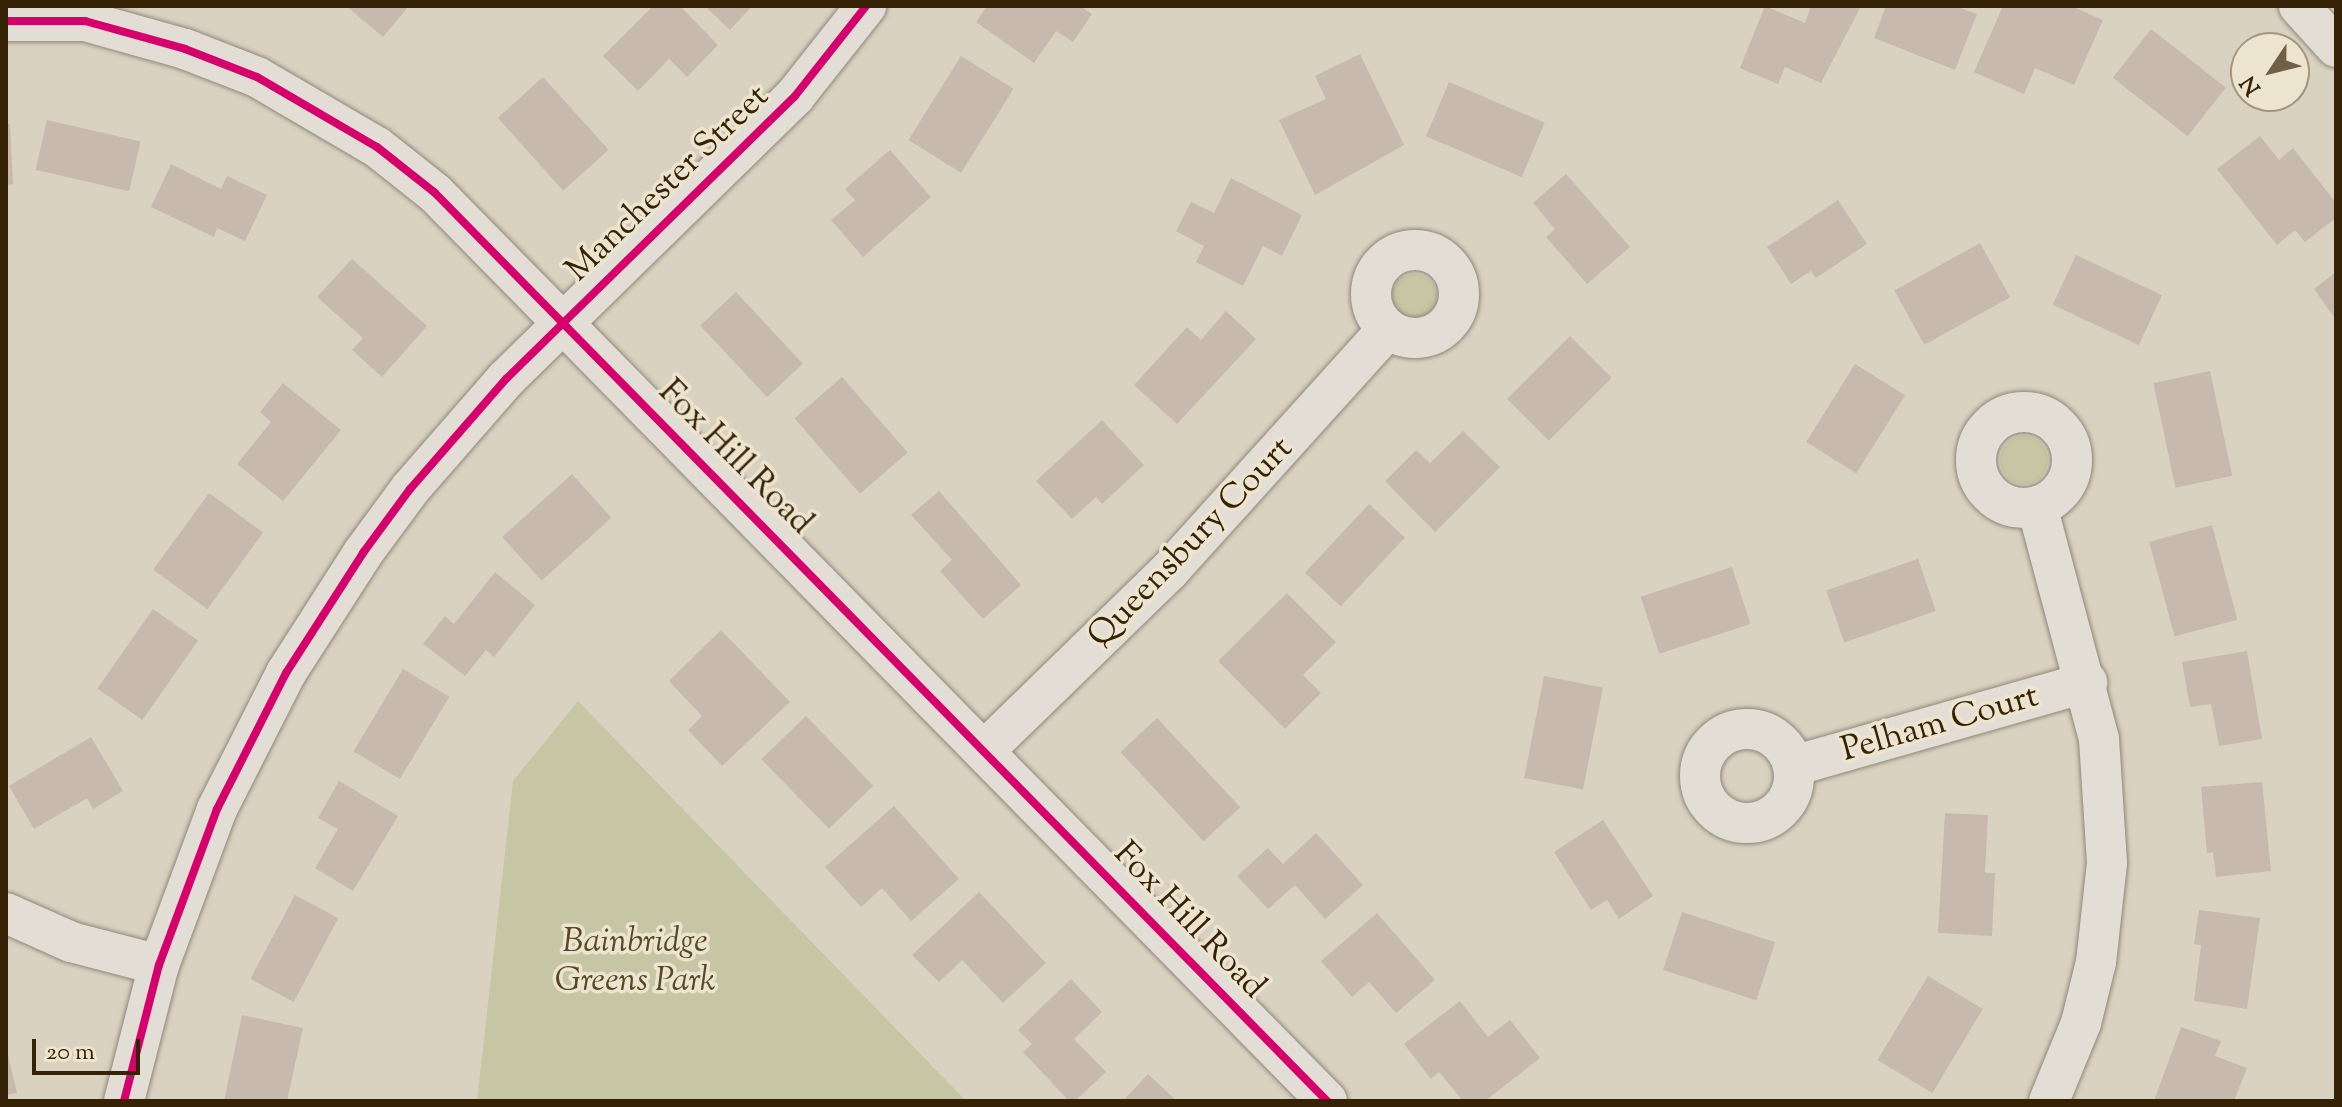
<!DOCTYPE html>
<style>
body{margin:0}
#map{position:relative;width:2342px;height:1107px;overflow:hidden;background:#dad2c0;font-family:"Sorts Mill Goudy",serif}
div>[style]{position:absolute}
.green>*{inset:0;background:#c6c6a4}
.round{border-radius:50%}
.building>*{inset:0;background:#c7b9ad;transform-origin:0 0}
.roads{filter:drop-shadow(0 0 2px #8f887a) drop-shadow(0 0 2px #8f887a)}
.minor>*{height:40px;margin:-20px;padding:0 20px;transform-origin:20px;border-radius:20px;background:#e2ded5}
.minor>.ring{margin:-20px;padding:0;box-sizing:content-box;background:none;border:40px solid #e2ded5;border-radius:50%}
.cycleway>*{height:8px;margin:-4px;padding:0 4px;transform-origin:4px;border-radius:4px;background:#d6006c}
span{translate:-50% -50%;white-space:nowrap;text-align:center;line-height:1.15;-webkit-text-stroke:7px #ede4d0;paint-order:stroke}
.street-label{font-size:34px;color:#362204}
.park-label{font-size:34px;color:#564926;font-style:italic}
.frame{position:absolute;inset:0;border:8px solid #362204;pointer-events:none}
.north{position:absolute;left:2230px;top:32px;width:80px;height:80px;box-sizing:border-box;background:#ede4d0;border:2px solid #a4967e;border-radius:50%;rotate:235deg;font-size:22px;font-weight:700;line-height:32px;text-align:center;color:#362204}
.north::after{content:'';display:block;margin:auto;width:28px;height:36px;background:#6f6046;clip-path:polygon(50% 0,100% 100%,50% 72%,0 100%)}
.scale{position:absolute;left:32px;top:1039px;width:108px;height:36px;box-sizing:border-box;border:4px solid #362204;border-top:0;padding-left:10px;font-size:24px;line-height:28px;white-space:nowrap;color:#362204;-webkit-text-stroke:6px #ede4d0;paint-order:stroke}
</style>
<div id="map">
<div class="green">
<div class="round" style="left:1391px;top:274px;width:46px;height:46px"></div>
<div class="round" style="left:2000px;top:436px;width:48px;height:48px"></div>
<div style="clip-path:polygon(578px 701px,966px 1101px,477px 1101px,513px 781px)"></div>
</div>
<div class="building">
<div style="clip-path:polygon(346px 6px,409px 6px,383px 37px)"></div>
<div style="clip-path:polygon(653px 6px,680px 6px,718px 45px,687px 77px,669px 59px,638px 91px,603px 56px)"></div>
<div style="clip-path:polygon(705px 6px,752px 6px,730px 30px)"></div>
<div style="clip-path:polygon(987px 6px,1080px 6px,1092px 14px,1073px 42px,1056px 31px,1034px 63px,976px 22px)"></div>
<div style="clip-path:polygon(1765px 6px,1805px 23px,1811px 6px,1861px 6px,1821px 83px,1785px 67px,1778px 84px,1740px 68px)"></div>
<div style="clip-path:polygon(1886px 6px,1955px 6px,1977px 14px,1955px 70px,1874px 38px)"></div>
<div style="clip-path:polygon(2003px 6px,2071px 6px,2103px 20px,2074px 85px,2035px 68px,2024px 94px,1974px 72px)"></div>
<div style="left:2151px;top:29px;width:95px;height:62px;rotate:38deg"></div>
<div style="clip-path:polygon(1360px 54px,1404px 145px,1315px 195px,1279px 120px,1326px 99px,1315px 76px)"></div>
<div style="left:961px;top:56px;width:62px;height:99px;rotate:32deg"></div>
<div style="left:543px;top:77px;width:98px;height:61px;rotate:48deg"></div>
<div style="left:1449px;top:82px;width:104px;height:59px;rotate:23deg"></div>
<div style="left:47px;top:120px;width:96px;height:51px;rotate:13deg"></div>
<div style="clip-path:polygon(6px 124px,10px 124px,13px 184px,6px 185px)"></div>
<div style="clip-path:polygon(2260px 136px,2279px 160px,2293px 148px,2336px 203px,2336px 218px,2305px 242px,2295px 230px,2277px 245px,2217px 169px)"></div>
<div style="clip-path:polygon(890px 150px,931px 197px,863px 257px,831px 220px,855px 200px,845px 189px)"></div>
<div style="clip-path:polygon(171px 164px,221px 189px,227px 176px,267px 195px,245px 241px,217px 228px,214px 237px,151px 207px)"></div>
<div style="clip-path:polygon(1566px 174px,1630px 247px,1587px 284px,1546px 237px,1555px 229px,1533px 203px)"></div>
<div style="clip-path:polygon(1231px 178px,1302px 215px,1282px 256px,1263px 246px,1243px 286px,1196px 262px,1204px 246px,1176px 231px,1191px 202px,1214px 213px)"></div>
<div style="clip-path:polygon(1838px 200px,1867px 244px,1816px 278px,1811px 271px,1791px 284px,1767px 247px)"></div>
<div style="left:1980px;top:243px;width:62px;height:98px;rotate:61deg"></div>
<div style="left:2076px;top:255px;width:95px;height:55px;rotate:25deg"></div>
<div style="clip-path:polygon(352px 259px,427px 326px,382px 377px,352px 350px,363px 338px,317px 297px)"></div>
<div style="clip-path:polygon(2336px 272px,2336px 320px,2314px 289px)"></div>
<div style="left:736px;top:292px;width:98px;height:49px;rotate:47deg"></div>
<div style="clip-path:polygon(1226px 311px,1256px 339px,1177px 424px,1134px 385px,1187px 327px,1201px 340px)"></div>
<div style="left:1570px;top:336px;width:59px;height:89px;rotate:45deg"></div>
<div style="left:1855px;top:364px;width:59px;height:92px;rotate:32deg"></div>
<div style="left:2210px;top:371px;width:107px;height:58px;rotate:78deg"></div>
<div style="left:842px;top:377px;width:100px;height:63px;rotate:49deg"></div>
<div style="clip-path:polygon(283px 383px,341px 430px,283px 501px,237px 464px,271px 422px,260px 412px)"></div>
<div style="clip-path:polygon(1102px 420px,1144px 465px,1102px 504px,1096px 497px,1072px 519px,1036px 481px)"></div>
<div style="clip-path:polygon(1463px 431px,1500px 467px,1435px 532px,1385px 481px,1416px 450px,1430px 463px)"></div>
<div style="left:572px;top:474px;width:59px;height:94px;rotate:48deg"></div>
<div style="clip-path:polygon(939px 491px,1021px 585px,983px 619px,940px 571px,952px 560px,911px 515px)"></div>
<div style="left:209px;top:493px;width:67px;height:95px;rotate:36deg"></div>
<div style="left:1369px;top:504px;width:49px;height:94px;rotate:43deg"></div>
<div style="left:2212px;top:525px;width:98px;height:65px;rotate:75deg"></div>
<div style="left:1918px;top:559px;width:55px;height:97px;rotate:71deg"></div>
<div style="left:1732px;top:567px;width:60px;height:96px;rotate:72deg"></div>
<div style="clip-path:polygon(495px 572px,535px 605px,494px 657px,486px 650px,465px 676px,423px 644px,445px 616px,454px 624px)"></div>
<div style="clip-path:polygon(1287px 593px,1336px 642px,1303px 675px,1321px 693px,1285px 729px,1218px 661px)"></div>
<div style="left:153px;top:609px;width:55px;height:97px;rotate:35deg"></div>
<div style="clip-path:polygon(721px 630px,790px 702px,722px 766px,688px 730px,702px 716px,669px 681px)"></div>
<div style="clip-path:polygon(2247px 651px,2262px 739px,2219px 746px,2211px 704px,2190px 707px,2182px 662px)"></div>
<div style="left:403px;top:669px;width:54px;height:96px;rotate:31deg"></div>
<div style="left:1544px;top:676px;width:60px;height:104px;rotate:11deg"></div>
<div style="left:806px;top:716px;width:97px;height:62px;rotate:46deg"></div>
<div style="left:1157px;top:718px;width:122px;height:50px;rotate:47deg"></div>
<div style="clip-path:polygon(91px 737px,123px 791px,93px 809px,87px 798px,34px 829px,9px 786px)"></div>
<div style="clip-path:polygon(339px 781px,398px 816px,353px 891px,315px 868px,338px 829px,318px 818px)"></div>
<div style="clip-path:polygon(2262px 782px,2271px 871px,2216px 877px,2213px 852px,2207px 853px,2201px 787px)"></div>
<div style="clip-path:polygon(894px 806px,959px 879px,911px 921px,882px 888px,861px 907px,825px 867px)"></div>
<div style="clip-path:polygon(1945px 813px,1988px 815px,1985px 873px,1995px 873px,1992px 936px,1938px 933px)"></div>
<div style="clip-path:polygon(1603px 820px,1653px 896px,1619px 919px,1607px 900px,1591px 910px,1554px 852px)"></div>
<div style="clip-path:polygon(1316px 833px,1363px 885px,1325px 919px,1295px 885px,1268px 909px,1237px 876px,1268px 848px,1283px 864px)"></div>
<div style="clip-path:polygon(979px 892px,1046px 963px,1003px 1003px,962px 960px,939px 982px,912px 955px)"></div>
<div style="left:295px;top:895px;width:49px;height:95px;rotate:28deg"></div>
<div style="clip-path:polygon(2199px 910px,2260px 918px,2247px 1009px,2194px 1001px,2201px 945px,2194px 944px)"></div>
<div style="left:1682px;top:912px;width:98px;height:61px;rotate:18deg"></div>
<div style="clip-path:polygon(1377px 913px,1435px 980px,1396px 1013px,1369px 982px,1352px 997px,1321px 961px)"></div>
<div style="left:1928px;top:976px;width:64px;height:98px;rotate:31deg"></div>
<div style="clip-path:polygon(1071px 979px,1102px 1012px,1074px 1039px,1106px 1072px,1075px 1101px,1069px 1101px,1023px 1052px,1032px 1044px,1018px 1030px)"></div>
<div style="clip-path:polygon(1460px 1001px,1488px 1037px,1510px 1020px,1540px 1058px,1485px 1101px,1463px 1101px,1439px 1072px,1431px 1079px,1404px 1044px)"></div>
<div style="clip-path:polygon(242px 1015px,303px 1028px,287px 1101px,224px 1101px)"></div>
<div style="clip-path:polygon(2181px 1027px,2221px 1041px,2215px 1056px,2247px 1068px,2234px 1101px,2154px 1101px)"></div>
<div style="clip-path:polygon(6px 1046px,17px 1093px,6px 1095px)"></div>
<div style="clip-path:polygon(1148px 1074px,1177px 1101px,1123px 1101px)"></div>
</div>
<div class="roads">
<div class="minor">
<div style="left:2299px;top:6px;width:55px;rotate:47.9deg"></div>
<div style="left:6px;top:21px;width:79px"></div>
<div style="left:85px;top:21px;width:104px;rotate:15.6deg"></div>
<div style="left:185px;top:49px;width:77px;rotate:21.3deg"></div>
<div style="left:257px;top:77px;width:139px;rotate:30.3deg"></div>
<div style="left:377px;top:147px;width:74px;rotate:38.4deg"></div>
<div style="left:435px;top:193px;width:1273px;rotate:45.51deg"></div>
<div class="ring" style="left:1371px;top:250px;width:48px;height:48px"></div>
<div class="ring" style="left:1976px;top:412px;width:56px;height:56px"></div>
<div style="left:2037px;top:506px;width:241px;rotate:75.1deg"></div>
<div style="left:2099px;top:739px;width:124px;rotate:86.3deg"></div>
<div style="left:2107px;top:863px;width:100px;rotate:96.3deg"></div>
<div style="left:2096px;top:962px;width:63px;rotate:103.8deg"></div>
<div style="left:2081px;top:1023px;width:84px;rotate:112.3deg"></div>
<div class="ring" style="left:1700px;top:729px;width:54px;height:54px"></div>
<div style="left:985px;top:750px;width:258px;rotate:-44.2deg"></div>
<div style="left:1170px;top:570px;width:325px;rotate:-47.9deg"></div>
<div style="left:1793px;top:766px;width:306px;rotate:-15.9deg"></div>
<div style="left:6px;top:913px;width:71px;rotate:24deg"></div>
<div style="left:71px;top:942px;width:91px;rotate:14.6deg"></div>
<div style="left:124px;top:1101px;width:140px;rotate:-75.6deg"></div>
<div style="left:159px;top:965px;width:166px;rotate:-69.6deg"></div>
<div style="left:217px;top:809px;width:153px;rotate:-63.1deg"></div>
<div style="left:286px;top:673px;width:143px;rotate:-57.3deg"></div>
<div style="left:363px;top:553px;width:79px;rotate:-53.7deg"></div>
<div style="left:410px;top:489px;width:146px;rotate:-48.9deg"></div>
<div style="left:506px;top:379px;width:404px;rotate:-44.4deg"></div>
<div style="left:795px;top:96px;width:115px;rotate:-51.7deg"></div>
</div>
</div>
<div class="cycleway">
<div style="left:6px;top:21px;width:79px"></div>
<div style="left:85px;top:21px;width:104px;rotate:15.6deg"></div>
<div style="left:185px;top:49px;width:77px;rotate:21.3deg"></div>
<div style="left:257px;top:77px;width:139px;rotate:30.3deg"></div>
<div style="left:377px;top:147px;width:74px;rotate:38.4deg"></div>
<div style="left:435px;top:193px;width:1273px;rotate:45.51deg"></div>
<div style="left:124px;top:1101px;width:140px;rotate:-75.6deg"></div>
<div style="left:159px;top:965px;width:166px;rotate:-69.6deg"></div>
<div style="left:217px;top:809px;width:153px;rotate:-63.1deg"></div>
<div style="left:286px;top:673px;width:143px;rotate:-57.3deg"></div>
<div style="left:363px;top:553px;width:79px;rotate:-53.7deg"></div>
<div style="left:410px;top:489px;width:146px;rotate:-48.9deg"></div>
<div style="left:506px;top:379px;width:404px;rotate:-44.4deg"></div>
<div style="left:795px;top:96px;width:115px;rotate:-51.7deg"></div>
</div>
<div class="street-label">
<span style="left:668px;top:184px;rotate:-44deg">Manchester Street</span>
<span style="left:735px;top:458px;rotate:45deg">Fox Hill Road</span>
<span style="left:1191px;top:543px;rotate:-46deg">Queensbury Court</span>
<span style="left:1940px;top:724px;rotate:-16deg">Pelham Court</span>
<span style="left:1189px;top:921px;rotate:46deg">Fox Hill Road</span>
</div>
<div class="park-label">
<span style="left:635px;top:962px">Bainbridge<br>Greens Park</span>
</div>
<div class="frame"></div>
<div class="north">N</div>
<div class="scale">20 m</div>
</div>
